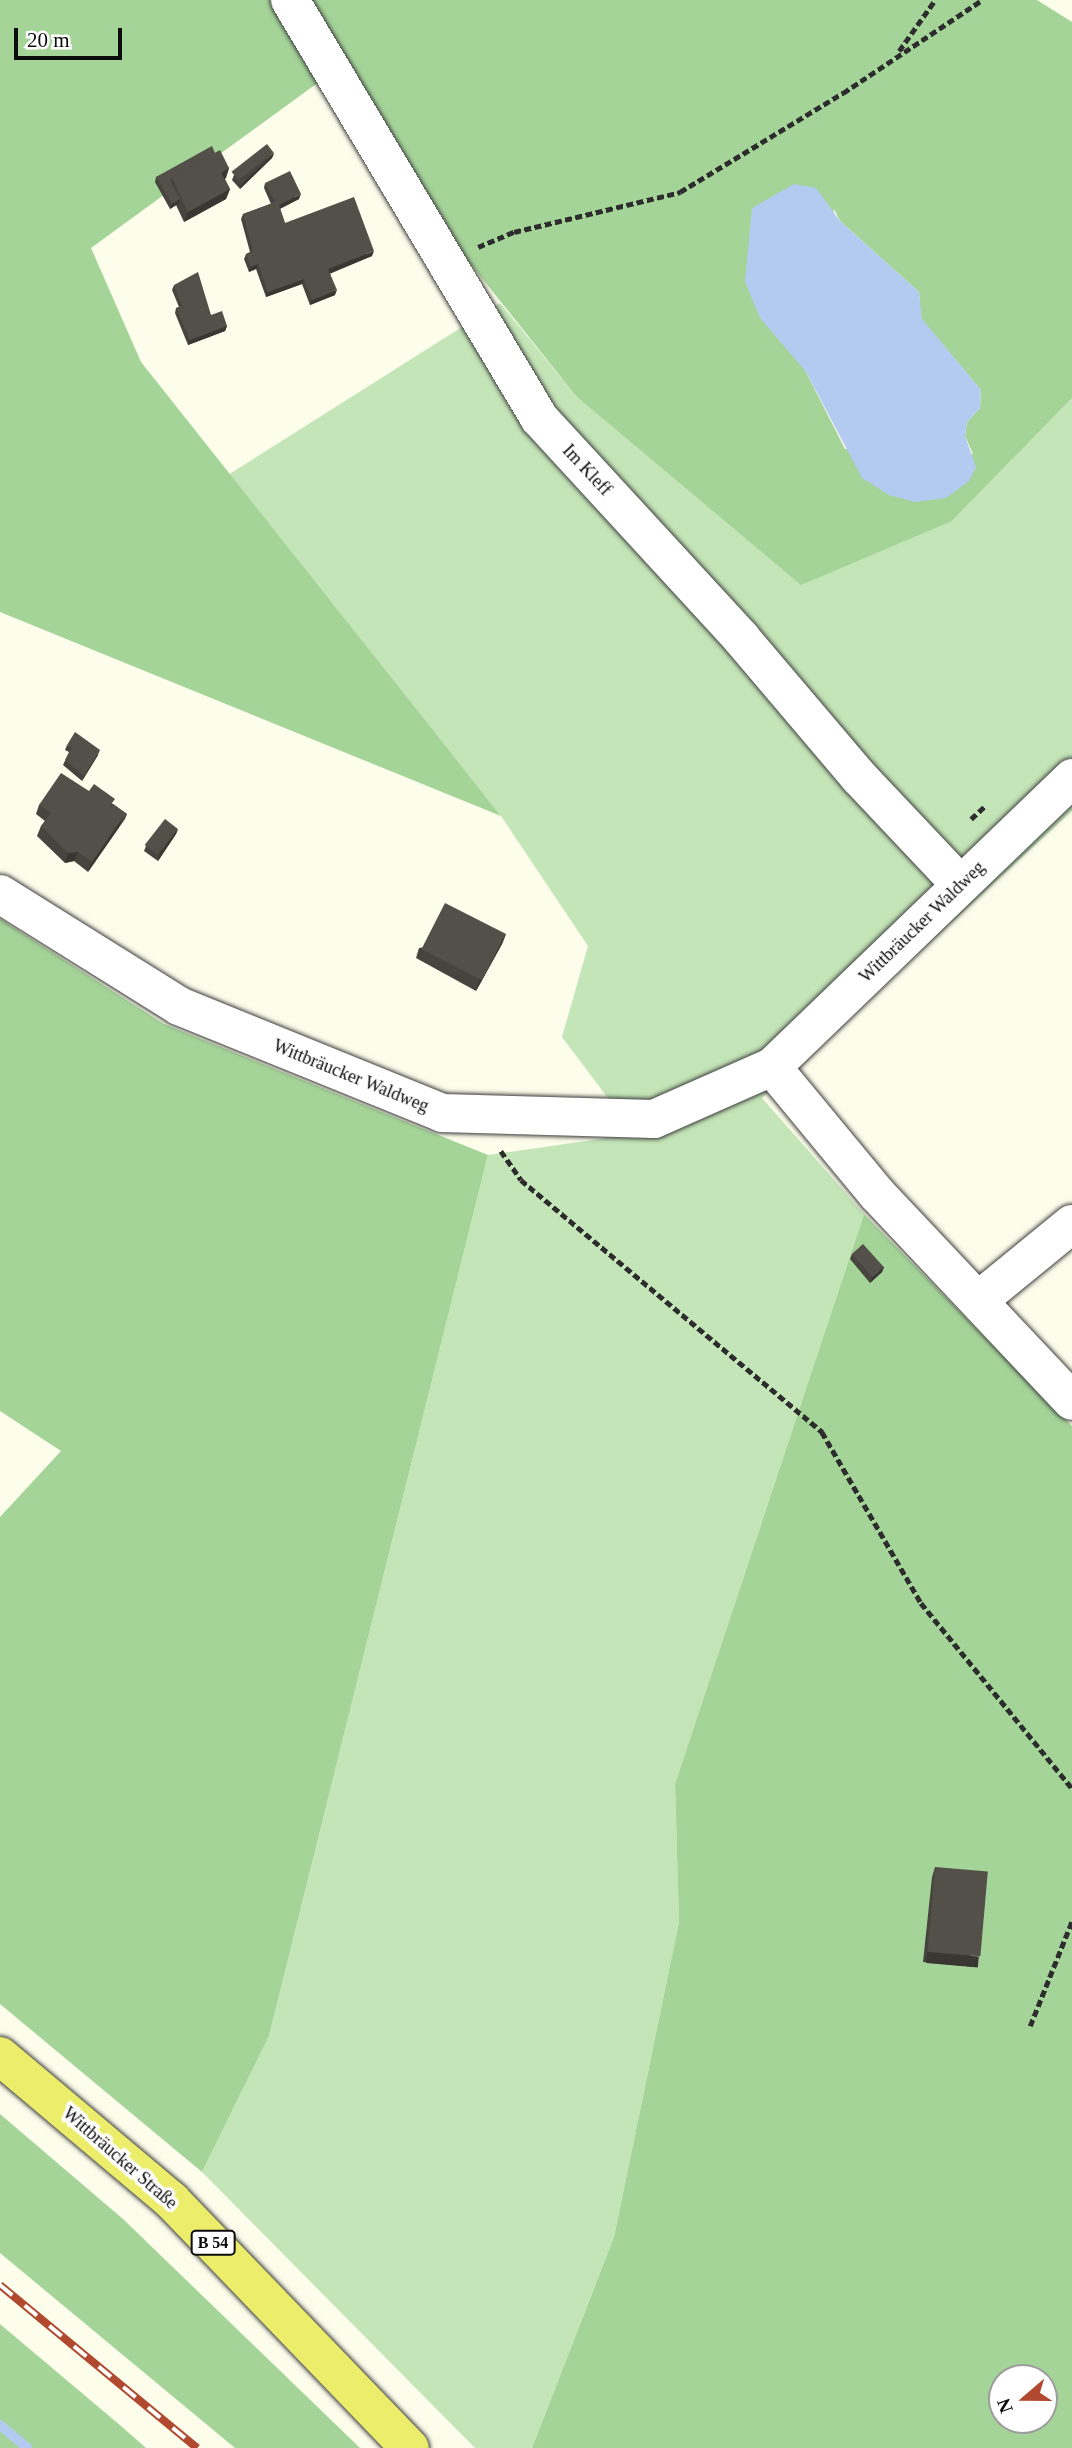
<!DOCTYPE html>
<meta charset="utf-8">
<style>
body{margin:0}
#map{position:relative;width:1072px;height:2448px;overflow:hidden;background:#fcfdeb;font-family:"Times New Roman",serif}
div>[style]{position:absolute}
.green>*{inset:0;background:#c4e5b8}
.forest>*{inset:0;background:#a5d499}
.water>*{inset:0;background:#b4cbf1}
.stream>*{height:10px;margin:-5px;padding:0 5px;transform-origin:5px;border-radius:5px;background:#b4cbf1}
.path>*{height:4.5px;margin-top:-2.25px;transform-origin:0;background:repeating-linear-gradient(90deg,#2d2d2d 0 7px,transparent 0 10.5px)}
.roads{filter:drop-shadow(0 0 2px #3e3e3e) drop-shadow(0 0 2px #3e3e3e)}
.minor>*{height:38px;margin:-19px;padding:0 19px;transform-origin:19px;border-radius:19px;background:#fff}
.major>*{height:38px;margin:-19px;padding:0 19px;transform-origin:19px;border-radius:19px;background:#eced6b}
.rail>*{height:8px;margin-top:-4px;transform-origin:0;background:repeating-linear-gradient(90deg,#fff 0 16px,#b0492f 0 32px);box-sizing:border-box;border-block:2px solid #b0492f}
.wall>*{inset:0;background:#47443f}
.shaded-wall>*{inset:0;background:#3a3733;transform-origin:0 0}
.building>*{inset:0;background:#534f49;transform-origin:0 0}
span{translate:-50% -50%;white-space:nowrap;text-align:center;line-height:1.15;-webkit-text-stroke:7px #fff;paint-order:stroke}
.shield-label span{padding:2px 5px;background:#fff;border:2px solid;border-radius:5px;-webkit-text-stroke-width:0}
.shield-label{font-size:16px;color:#0b0b0b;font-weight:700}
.street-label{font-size:18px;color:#0b0b0b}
.north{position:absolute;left:988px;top:2364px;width:70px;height:70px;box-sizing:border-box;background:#fff;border:2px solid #9d9d9d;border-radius:50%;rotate:250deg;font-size:19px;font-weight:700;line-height:28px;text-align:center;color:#0b0b0b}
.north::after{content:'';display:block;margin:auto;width:24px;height:32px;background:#b0492f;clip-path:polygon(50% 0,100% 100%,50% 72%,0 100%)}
.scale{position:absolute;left:14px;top:28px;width:108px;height:32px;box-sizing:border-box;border:4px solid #0b0b0b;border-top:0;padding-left:9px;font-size:21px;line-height:24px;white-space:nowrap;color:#0b0b0b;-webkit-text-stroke:5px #fff;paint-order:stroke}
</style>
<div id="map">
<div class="green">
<div style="clip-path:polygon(500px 303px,576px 396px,952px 521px,1072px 398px,1072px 811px,762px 1098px,864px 1214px,675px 1784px,679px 1922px,614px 2237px,532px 2448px,475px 2448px,202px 2172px,269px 2036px,488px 1155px,635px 1134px,562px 1037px,588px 946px,501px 816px,228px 475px)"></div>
</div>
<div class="forest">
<div style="clip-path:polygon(evenodd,0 0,1037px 0,1072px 22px,1072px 398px,952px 521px,801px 585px,576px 396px,323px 79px,91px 248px,141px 362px,501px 816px,0 612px,0 0,834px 209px,840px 221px,919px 292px,921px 319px,981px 390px,980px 408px,967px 422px,965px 436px,973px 454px,845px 449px,806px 372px,834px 209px)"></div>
<div style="clip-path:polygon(0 919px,164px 1024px,488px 1155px,269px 2036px,202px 2172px,0 2004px,0 1517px,61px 1451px,0 1411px)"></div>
<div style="clip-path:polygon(evenodd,864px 1214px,1072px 1426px,1072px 2448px,532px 2448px,614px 2237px,679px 1922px,675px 1784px,864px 1214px,1002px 2378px,1044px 2378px,1044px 2420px,1002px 2420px,1002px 2378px)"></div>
<div style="clip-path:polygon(0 2114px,123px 2219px,360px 2448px,235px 2448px,0 2253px)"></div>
<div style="clip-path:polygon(0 2324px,121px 2426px,146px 2448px,0 2448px)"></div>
</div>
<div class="water">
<div style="clip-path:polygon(794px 184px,816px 188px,840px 221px,919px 292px,922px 319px,981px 390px,980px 408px,967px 422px,965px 436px,976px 467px,969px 481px,946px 498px,915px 502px,889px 495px,862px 478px,806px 372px,760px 318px,745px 282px,752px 208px)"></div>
</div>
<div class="stream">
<div style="left:0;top:2425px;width:35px;rotate:40deg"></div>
</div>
<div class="path">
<div style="left:899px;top:51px;width:62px;rotate:-54.8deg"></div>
<div style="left:478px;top:247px;width:39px;rotate:-23deg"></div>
<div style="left:514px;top:232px;width:171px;rotate:-13.5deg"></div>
<div style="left:680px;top:192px;width:191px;rotate:-31.3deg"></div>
<div style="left:843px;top:93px;width:167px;rotate:-33.8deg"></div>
<div style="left:971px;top:819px;width:19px;rotate:-43deg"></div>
<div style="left:501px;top:1151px;width:35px;rotate:55deg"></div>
<div style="left:521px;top:1180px;width:393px;rotate:39.9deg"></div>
<div style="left:822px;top:1432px;width:198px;rotate:59.9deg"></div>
<div style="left:921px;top:1603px;width:239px;rotate:50.8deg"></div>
<div style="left:1030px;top:2026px;width:113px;rotate:-68.2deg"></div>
</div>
<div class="roads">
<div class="minor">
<div style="left:290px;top:0;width:487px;rotate:59.2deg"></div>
<div style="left:539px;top:418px;width:299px;rotate:47.4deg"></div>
<div style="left:741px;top:638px;width:182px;rotate:49.7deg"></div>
<div style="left:859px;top:777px;width:147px;rotate:46.7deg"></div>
<div style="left:0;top:894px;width:211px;rotate:32deg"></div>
<div style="left:179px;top:1006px;width:284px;rotate:22.1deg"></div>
<div style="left:442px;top:1113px;width:212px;rotate:1.6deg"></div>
<div style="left:654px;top:1119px;width:129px;rotate:-23.8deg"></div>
<div style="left:772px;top:1067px;width:417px;rotate:-43.9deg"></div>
<div style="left:772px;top:1067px;width:165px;rotate:50.4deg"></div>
<div style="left:877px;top:1194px;width:284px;rotate:46.7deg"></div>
<div style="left:979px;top:1300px;width:120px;rotate:-39.3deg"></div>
</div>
<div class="major">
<div style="left:0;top:2056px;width:225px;rotate:40.1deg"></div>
<div style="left:172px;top:2201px;width:343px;rotate:46.1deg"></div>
</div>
</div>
<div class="rail">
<div style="left:0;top:2285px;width:256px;rotate:39.6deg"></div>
</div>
<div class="wall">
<div style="clip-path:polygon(215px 153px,229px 168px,225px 179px,230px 189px,226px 199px,184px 222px,176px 205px,170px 209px,155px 182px,156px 177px)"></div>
<div style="clip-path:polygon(274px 153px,272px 158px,240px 189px,232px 180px,234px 175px)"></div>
<div style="clip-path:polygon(265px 183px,299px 199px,280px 209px,285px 223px,372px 256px,330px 273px,335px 295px,310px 305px,302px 284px,266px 297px,256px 269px,249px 272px,244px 259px,246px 254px,250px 252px,241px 219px,243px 214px,271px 204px,264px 188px)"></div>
<div style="clip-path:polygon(174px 285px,211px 315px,227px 326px,225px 331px,188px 345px,175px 313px,176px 308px,179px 307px,172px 290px)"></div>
<div style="clip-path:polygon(67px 745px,98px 755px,82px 781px,63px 765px,69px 752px,65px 750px)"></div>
<div style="clip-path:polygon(89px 791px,113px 804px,127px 814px,125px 819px,88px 872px,74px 861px,65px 863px,37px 836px,41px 826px,45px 821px,36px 814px,39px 805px)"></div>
<div style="clip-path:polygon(178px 829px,176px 834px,158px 861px,144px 851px,146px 846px)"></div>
<div style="clip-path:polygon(506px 934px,502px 944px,476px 991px,416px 958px,419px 948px)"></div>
<div style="clip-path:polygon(852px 1254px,884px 1267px,882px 1272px,870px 1283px,850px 1259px)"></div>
<div style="clip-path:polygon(935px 1867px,976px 1967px,923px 1962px,932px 1877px)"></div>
</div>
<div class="shaded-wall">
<div style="clip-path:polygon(274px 153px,272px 158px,240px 189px,242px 184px)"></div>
<div style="clip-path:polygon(229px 168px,226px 178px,218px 183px,221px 173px)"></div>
<div style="clip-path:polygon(230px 189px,226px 199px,184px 222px,188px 212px)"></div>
<div style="clip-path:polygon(301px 194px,299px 199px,277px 210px,279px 205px)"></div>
<div style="clip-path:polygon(180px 199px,178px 204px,170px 209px,172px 204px)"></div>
<div style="clip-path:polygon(374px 251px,372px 256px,327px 275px,328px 269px)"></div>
<div style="clip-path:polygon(258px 264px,256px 269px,249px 272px,251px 267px)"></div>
<div style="clip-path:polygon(304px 279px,302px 284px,266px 297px,268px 292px)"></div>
<div style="clip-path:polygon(337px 290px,335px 295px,310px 305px,312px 300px)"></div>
<div style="clip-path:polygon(227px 326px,225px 331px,188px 345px,190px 340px)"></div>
<div style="clip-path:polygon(100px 750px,98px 755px,82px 781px,84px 776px)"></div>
<div style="clip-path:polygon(123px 817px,119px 827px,88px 872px,92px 862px)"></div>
<div style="clip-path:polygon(178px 829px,176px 834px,158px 861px,159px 855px)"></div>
<div style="clip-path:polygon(78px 852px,74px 861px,65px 863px,68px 853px)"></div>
<div style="clip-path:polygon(506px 934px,502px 944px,476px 991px,479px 981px)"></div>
<div style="clip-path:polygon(884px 1267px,882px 1272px,870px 1283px,872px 1278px)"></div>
<div style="left:927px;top:1952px;width:52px;height:11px;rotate:5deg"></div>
</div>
<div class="building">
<div style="left:267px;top:144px;width:11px;height:45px;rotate:52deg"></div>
<div style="clip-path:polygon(212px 146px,215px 153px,172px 177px,170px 181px,180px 199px,172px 204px,156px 177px)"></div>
<div style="clip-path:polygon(220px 150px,229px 168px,221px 173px,230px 189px,188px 212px,172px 177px)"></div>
<div style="clip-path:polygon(290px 171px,301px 194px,279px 205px,285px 223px,354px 197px,374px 251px,328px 269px,337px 290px,312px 300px,304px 279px,268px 292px,258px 264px,251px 267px,246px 254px,253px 251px,243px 214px,275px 202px,265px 183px)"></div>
<div style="clip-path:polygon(198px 272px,211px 315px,222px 311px,227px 326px,190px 340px,176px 308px,182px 306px,174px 285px)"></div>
<div style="clip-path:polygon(75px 732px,100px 750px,84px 776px,65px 760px,72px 748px,67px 745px)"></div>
<div style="clip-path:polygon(61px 773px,89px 791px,94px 784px,115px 799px,109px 807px,123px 817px,92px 862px,78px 852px,68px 853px,41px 826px,51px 813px,39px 805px)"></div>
<div style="clip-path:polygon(113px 804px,127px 814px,121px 822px,123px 817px,110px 808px)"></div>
<div style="left:165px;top:819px;width:16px;height:33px;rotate:38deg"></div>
<div style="left:445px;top:903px;width:68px;height:52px;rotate:27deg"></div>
<div style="left:863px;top:1244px;width:31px;height:15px;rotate:48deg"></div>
<div style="left:935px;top:1867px;width:53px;height:85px;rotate:5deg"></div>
</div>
<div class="shield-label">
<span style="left:213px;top:2243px">B 54</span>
</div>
<div class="street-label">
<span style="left:587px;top:470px;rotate:47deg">Im Kleff</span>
<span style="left:922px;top:922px;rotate:-44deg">Wittbräucker Waldweg</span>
<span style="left:351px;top:1076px;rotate:22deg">Wittbräucker Waldweg</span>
<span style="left:120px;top:2158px;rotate:41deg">Wittbräucker Straße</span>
</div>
<div class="north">N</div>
<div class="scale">20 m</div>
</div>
